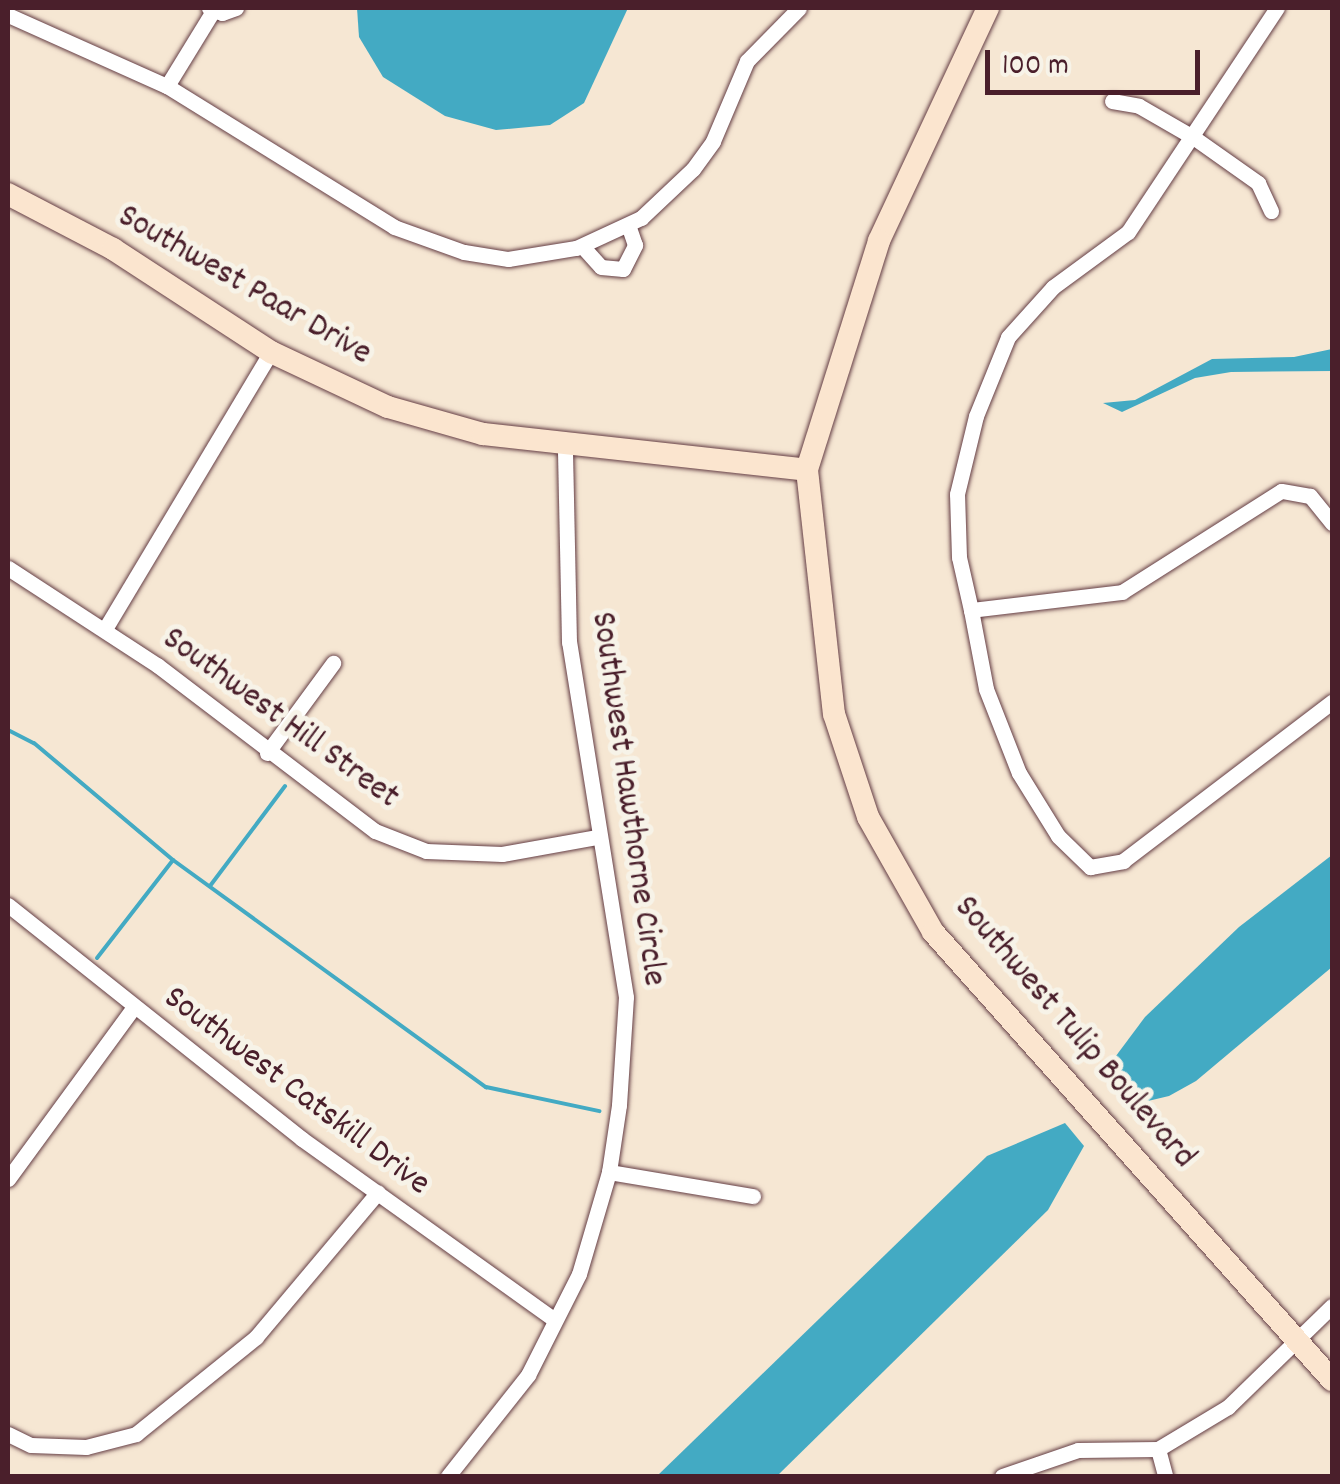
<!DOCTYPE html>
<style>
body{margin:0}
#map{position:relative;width:1340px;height:1484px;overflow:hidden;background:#f6e7d3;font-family:Dekko,sans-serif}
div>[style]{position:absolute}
.water>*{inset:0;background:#43aac3}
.stream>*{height:4px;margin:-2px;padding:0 2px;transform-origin:2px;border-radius:2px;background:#43aac3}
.roads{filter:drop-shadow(0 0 2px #643d44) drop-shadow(0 0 2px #643d44)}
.street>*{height:15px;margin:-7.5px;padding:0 7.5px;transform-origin:7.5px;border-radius:7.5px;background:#fff}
.secondary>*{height:22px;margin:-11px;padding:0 11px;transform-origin:11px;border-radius:11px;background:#fbe5cf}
span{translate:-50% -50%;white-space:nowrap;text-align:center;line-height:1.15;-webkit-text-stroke:10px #f7f3e8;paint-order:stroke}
.street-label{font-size:35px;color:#4a1f2b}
.frame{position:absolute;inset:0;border:10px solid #4a1f2b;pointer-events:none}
.scale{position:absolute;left:985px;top:50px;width:215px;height:45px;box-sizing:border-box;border:5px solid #4a1f2b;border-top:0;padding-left:12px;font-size:30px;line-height:35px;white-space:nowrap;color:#4a1f2b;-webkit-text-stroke:8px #f7f3e8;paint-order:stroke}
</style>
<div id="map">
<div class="water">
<div style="clip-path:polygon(357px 8px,628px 8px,584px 103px,550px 125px,496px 130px,445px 116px,383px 77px,359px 37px)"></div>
<div style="clip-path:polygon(1332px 349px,1332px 371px,1231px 372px,1195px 378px,1122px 412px,1103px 403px,1135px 400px,1212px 359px,1294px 357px)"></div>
<div style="clip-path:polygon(1332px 855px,1332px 967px,1196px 1081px,1169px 1096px,1131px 1105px,1101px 1076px,1145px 1017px,1239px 927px)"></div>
<div style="clip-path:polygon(1065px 1123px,1084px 1146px,1048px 1210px,777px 1476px,657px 1476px,987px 1156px)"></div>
</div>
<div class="stream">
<div style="left:8px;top:730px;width:29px;rotate:27deg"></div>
<div style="left:34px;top:743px;width:182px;rotate:40.1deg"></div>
<div style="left:173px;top:860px;width:387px;rotate:36deg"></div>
<div style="left:486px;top:1087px;width:116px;rotate:12deg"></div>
<div style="left:210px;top:886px;width:125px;rotate:-53.1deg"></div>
<div style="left:97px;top:958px;width:124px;rotate:-52.2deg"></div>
</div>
<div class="roads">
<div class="street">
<div style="left:209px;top:8px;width:14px;rotate:21deg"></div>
<div style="left:222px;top:13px;width:15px;rotate:-20deg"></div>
<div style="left:8px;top:15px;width:174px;rotate:24.1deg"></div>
<div style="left:167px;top:86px;width:267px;rotate:31.8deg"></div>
<div style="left:394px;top:227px;width:74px;rotate:19.7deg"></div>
<div style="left:464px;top:252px;width:45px;rotate:9deg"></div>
<div style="left:508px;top:259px;width:69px;rotate:-9.2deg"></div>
<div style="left:576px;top:248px;width:72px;rotate:-24.8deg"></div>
<div style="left:641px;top:218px;width:71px;rotate:-43.3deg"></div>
<div style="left:693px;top:169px;width:34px;rotate:-54deg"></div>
<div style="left:713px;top:141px;width:87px;rotate:-67deg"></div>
<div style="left:747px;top:61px;width:74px;rotate:-45.5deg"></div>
<div style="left:167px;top:86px;width:88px;rotate:-58.5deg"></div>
<div style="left:1112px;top:101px;width:27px;rotate:10deg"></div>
<div style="left:1139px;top:106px;width:62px;rotate:29.9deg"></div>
<div style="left:1193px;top:137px;width:80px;rotate:35.3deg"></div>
<div style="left:1258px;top:183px;width:31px;rotate:65deg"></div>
<div style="left:582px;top:246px;width:28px;rotate:48deg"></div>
<div style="left:601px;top:267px;width:22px;rotate:5deg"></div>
<div style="left:623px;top:269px;width:27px;rotate:-63deg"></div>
<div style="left:635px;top:245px;width:21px;rotate:-109deg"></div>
<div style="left:1332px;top:523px;width:35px;rotate:-129deg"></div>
<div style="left:1310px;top:496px;width:29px;rotate:-170deg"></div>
<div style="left:1281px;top:491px;width:188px;rotate:147.6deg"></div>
<div style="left:1122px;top:592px;width:152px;rotate:173.2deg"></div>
<div style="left:971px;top:610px;width:80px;rotate:79.2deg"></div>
<div style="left:986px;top:689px;width:90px;rotate:68.6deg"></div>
<div style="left:1019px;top:773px;width:74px;rotate:58.2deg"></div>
<div style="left:1058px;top:836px;width:45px;rotate:44.1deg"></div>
<div style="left:1090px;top:867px;width:34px;rotate:-10deg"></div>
<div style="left:1123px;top:861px;width:263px;rotate:-37.3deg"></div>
<div style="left:8px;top:568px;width:178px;rotate:33.1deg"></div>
<div style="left:157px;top:665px;width:274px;rotate:37.3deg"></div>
<div style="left:375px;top:831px;width:55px;rotate:21.4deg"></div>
<div style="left:426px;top:851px;width:76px;rotate:2.3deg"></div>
<div style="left:502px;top:854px;width:97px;rotate:-10.1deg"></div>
<div style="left:971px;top:610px;width:54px;rotate:-102.8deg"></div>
<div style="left:959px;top:557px;width:63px;rotate:-91.8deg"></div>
<div style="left:957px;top:494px;width:80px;rotate:-76.3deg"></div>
<div style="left:976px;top:416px;width:85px;rotate:-67.9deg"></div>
<div style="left:1008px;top:337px;width:67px;rotate:-48deg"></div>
<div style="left:1053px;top:287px;width:93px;rotate:-36.3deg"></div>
<div style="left:1128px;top:232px;width:269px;rotate:-56.4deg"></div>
<div style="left:105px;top:629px;width:323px;rotate:-59.1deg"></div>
<div style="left:267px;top:753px;width:112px;rotate:-53.7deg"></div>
<div style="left:8px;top:905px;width:376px;rotate:38.5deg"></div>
<div style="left:302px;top:1139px;width:309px;rotate:35.6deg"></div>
<div style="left:609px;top:1172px;width:146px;rotate:9.5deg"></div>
<div style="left:8px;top:1179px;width:213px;rotate:-53.8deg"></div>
<div style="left:8px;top:1434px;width:25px;rotate:26deg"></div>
<div style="left:31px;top:1445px;width:55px;rotate:2.1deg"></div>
<div style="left:86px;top:1447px;width:52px;rotate:-14.6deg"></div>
<div style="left:136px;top:1434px;width:154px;rotate:-38.9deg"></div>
<div style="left:256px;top:1337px;width:189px;rotate:-49.9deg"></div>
<div style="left:1158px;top:1449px;width:28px;rotate:75deg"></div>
<div style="left:448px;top:1476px;width:129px;rotate:-51.6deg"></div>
<div style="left:528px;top:1375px;width:113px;rotate:-63.2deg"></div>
<div style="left:579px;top:1274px;width:106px;rotate:-73.6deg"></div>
<div style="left:609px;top:1172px;width:68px;rotate:-81.5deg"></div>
<div style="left:619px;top:1105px;width:108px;rotate:-86.3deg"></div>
<div style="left:626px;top:997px;width:360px;rotate:-99.1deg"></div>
<div style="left:569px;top:642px;width:197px;rotate:-91.2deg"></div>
<div style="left:1002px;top:1476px;width:80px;rotate:-18.9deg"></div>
<div style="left:1078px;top:1450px;width:80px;rotate:-0.7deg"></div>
<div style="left:1158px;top:1449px;width:82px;rotate:-31deg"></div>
<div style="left:1228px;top:1407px;width:145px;rotate:-44.2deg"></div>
</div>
<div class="secondary">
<div style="left:988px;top:8px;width:257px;rotate:115.1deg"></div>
<div style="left:879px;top:241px;width:240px;rotate:107.5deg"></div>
<div style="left:807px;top:470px;width:245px;rotate:83.7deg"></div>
<div style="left:834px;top:714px;width:108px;rotate:71.7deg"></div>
<div style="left:868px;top:817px;width:132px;rotate:60.5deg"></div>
<div style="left:933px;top:932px;width:600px;rotate:48.31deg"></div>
<div style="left:8px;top:194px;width:119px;rotate:27.6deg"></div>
<div style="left:113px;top:249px;width:189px;rotate:33.1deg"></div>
<div style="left:271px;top:352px;width:129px;rotate:25.2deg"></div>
<div style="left:388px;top:407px;width:99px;rotate:15.9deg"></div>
<div style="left:483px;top:434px;width:326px;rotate:6.3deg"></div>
</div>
</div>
<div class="street-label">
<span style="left:244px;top:286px;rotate:30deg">Southwest Paar Drive</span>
<span style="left:280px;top:719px;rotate:36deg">Southwest Hill Street</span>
<span style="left:627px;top:799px;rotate:82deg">Southwest Hawthorne Circle</span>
<span style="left:1074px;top:1033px;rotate:49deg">Southwest Tulip Boulevard</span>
<span style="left:296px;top:1092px;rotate:37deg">Southwest Catskill Drive</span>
</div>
<div class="frame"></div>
<div class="scale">100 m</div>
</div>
